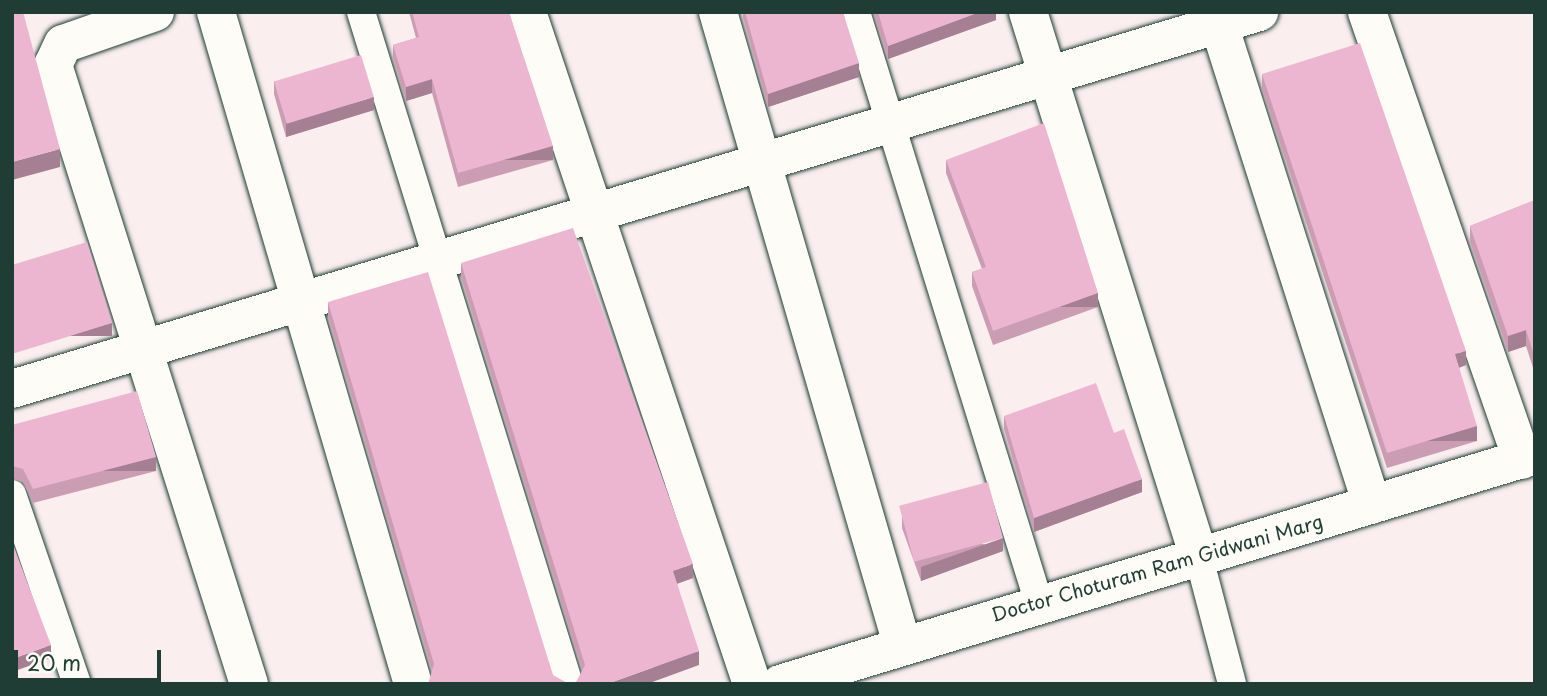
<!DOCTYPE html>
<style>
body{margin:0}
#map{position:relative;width:1547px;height:696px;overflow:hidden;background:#faeeef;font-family:"Playpen Sans",sans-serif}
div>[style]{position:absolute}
.roads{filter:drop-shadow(0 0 2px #1f3d34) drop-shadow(0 0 2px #1f3d34)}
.service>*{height:28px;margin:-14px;padding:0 14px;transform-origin:14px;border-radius:14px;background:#fdfcf7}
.minor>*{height:38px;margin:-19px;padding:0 19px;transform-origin:19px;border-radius:19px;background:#fdfcf7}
.tertiary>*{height:38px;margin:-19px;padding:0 19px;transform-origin:19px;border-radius:19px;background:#fdfcf7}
.wall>*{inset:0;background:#cb9db3}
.shaded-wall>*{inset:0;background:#a57f92;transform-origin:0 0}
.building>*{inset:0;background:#ecb6d0;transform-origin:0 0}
span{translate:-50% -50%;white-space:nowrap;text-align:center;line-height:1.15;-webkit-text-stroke:6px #fdfcf7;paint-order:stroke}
.street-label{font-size:19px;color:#1f3d34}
.frame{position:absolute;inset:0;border:14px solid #1f3d34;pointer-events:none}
.scale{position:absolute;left:14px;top:650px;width:147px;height:32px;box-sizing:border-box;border:4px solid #1f3d34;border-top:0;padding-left:9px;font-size:21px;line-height:24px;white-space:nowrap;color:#1f3d34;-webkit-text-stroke:5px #fdfcf7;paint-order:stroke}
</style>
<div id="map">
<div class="roads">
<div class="service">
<div style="left:361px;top:12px;width:703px;rotate:72.8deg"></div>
<div style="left:856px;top:12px;width:619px;rotate:72.8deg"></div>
<div style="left:12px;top:494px;width:201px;rotate:71.1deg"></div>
<div style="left:1198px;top:554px;width:134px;rotate:75.3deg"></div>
</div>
<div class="minor">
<div style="left:155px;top:12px;width:97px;rotate:160.8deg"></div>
<div style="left:63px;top:44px;width:23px;rotate:115deg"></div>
<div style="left:53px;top:65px;width:649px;rotate:72.43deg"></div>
<div style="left:216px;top:12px;width:700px;rotate:73.66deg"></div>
<div style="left:527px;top:12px;width:709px;rotate:71.49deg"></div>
<div style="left:718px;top:12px;width:658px;rotate:73.77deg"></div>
<div style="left:1028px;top:12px;width:568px;rotate:72.59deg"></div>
<div style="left:1215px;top:12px;width:517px;rotate:72.34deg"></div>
<div style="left:1367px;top:12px;width:474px;rotate:70.9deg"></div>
<div style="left:12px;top:389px;width:1303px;rotate:-16.82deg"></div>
</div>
<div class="tertiary">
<div style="left:780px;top:684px;width:789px;rotate:-16.87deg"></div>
</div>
</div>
<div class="wall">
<div style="clip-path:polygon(409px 12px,509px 12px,553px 160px,458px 187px,432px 93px,406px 101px,393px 58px,393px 45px,416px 38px)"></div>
<div style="clip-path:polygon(743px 12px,843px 12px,859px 77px,768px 107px,743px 18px)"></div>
<div style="clip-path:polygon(873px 12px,996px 12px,996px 20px,888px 59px)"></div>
<div style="clip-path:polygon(1262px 74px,1466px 365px,1459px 368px,1477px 441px,1387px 468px,1262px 89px)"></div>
<div style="clip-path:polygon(274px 81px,374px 110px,286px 137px,274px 94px)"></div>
<div style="clip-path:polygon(946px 160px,1098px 307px,993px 345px,972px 286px,972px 272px,982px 269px,946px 173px)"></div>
<div style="clip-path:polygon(1535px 200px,1535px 374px,1526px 346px,1508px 352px,1470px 242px,1470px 226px)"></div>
<div style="clip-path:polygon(461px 263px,693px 578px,677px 584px,699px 665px,582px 670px,461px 277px)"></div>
<div style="clip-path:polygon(328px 302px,553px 675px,432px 671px,328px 316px)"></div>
<div style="clip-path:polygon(1004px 416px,1114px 433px,1142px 492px,1034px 532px,1004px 429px)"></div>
<div style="clip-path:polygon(12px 425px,156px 471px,33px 503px,23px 482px,12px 479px)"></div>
<div style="clip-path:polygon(902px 515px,1003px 551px,921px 581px,902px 528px)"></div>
</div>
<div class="shaded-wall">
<div style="clip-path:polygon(980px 12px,996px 12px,996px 20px,888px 59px,888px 46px)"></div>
<div style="clip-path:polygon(859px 63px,859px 77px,768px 107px,768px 94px)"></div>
<div style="clip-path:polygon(432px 79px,432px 93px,406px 101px,406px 87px)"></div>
<div style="clip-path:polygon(374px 97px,374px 110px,286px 137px,286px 123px)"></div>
<div style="left:553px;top:146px;width:14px;height:99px;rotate:90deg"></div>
<div style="clip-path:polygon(60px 149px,60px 167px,12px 180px,12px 162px)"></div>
<div style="left:1098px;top:293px;width:14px;height:112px;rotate:90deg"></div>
<div style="left:112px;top:323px;width:13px;height:105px;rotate:90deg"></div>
<div style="clip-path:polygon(1526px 330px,1526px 346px,1508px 352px,1508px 336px)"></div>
<div style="clip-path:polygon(1466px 351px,1466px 365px,1455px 369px,1455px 354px)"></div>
<div style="left:1477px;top:426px;width:15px;height:94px;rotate:90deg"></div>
<div style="left:156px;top:457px;width:14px;height:127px;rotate:90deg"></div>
<div style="clip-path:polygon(1142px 479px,1142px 492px,1034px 532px,1034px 518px)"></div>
<div style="clip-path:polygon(1003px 538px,1003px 551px,921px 581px,921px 567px)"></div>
<div style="clip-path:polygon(693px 564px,693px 578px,673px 585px,673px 571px)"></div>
<div style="clip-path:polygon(51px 645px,51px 658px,12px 672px,12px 659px)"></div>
<div style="clip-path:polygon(699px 651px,699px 665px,647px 684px,607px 684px)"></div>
</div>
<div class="building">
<div style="clip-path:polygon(23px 12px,60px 149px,12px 162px,12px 15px)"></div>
<div style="clip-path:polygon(412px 12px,509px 12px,553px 146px,458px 173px,432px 79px,406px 87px,393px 45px,419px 37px)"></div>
<div style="clip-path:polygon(745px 12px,843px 12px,859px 63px,768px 94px)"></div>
<div style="clip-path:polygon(878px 12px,980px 12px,888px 46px)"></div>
<div style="clip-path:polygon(1360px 43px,1466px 351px,1455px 354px,1477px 426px,1387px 453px,1262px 74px)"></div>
<div style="left:361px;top:55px;width:44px;height:91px;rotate:73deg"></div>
<div style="clip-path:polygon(1044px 123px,1098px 293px,993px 331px,972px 272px,986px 267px,946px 160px)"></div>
<div style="clip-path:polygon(1535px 200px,1535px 358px,1526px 330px,1508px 336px,1470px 226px)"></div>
<div style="clip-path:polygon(573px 228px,693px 564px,673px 571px,699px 651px,607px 684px,575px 684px,585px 665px,461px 263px)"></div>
<div style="clip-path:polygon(87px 242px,112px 323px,12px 354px,12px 265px)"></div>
<div style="clip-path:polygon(428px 272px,553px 675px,569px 684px,428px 684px,434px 664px,328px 302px)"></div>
<div style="clip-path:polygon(1096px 383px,1114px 433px,1124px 429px,1142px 479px,1034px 518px,1004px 416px)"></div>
<div style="clip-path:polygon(137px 391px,156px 457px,33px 489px,23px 469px,12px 466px,12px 425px)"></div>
<div style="left:988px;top:482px;width:58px;height:92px;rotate:75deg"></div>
<div style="clip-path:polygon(12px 542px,51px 645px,12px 659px)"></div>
</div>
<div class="street-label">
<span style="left:1157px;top:568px;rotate:-16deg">Doctor Choturam Ram Gidwani Marg</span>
</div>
<div class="frame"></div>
<div class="scale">20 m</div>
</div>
